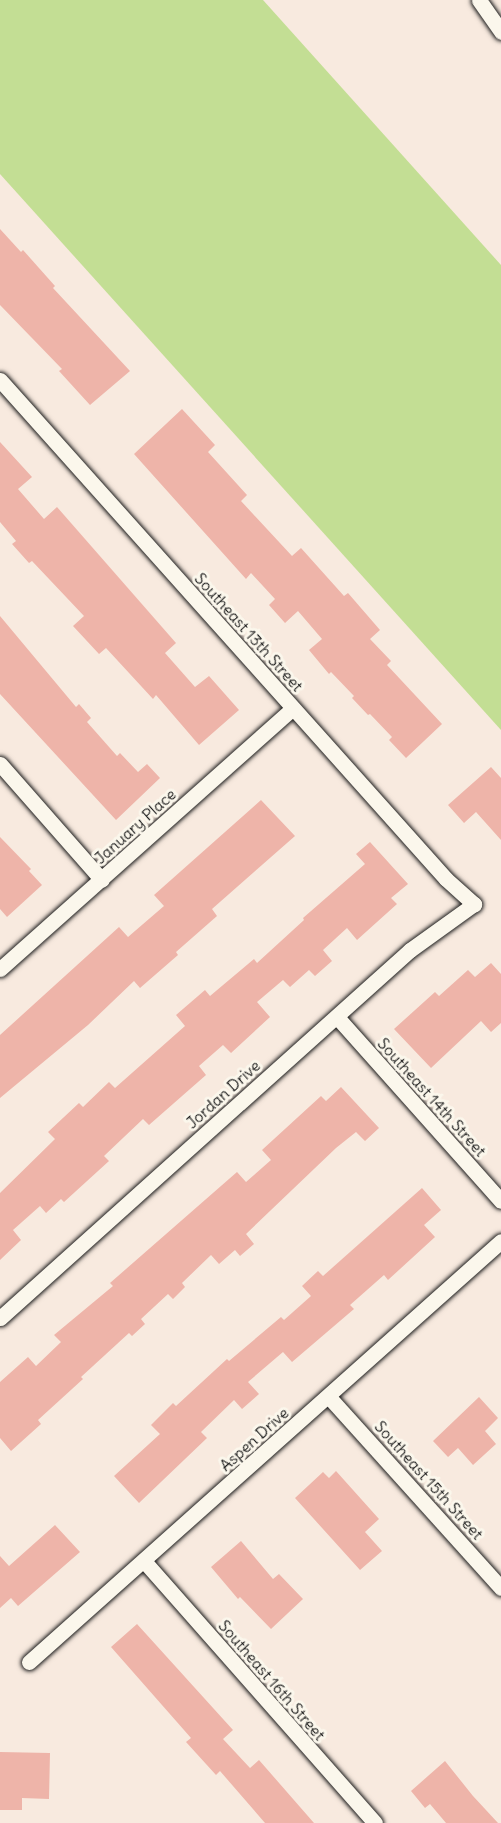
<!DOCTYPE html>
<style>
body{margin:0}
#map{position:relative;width:501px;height:1823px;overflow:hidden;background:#f8eadf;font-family:Delius,sans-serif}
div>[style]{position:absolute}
.green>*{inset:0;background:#c3de94}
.building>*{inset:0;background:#eeb4a9}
.roads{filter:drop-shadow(0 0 2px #1c1c1c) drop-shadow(0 0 2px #1c1c1c)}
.street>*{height:15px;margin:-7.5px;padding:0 7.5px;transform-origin:7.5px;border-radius:7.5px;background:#fbf7ec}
span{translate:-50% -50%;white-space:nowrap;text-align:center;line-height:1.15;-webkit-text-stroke:6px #fbf7ec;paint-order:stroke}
.street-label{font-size:16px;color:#1c1c1c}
</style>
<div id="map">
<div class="green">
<div style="clip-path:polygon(0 0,263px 0,501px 265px,501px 730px,0 174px)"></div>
</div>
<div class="building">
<div style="clip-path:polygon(0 229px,21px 252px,23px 250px,55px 286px,53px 288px,130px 371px,90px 405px,59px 371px,62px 369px,0 305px)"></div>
<div style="clip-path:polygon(182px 409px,215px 445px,208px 452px,247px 495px,241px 501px,292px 556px,301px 548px,344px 596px,348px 593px,380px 630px,370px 639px,391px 661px,387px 665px,442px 724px,406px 758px,389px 740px,392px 737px,370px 714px,368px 715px,352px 698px,354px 696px,331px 672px,329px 674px,309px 650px,322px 639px,298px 611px,285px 623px,269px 605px,275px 599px,251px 573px,246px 579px,134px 454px)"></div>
<div style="clip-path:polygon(0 442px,32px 477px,18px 489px,44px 519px,57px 507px,176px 643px,165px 653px,195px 687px,209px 676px,239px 710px,199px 745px,156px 695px,153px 699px,106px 648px,99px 654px,73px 626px,84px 616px,32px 561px,29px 563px,12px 544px,16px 541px,0 522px)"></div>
<div style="clip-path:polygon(0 616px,76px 707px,79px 704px,91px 718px,87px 722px,117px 756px,120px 753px,138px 772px,147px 764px,160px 778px,116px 820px,0 694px)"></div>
<div style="clip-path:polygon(491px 767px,501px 778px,501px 840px,476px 812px,464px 823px,448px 805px)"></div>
<div style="clip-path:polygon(261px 800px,295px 836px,212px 909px,217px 916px,176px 952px,178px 955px,140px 988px,134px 981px,88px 1025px,0 1098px,0 1035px,119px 927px,128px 937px,164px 906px,154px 895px)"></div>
<div style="clip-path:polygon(0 837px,31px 869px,29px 871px,42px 885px,7px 917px,0 909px)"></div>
<div style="clip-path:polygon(370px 842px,408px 884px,391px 898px,397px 904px,357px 940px,347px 928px,323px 950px,332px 961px,315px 976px,309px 970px,290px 987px,283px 980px,257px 1002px,270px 1017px,231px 1053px,223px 1045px,199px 1066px,206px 1075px,149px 1125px,143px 1119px,104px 1156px,109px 1161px,64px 1202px,61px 1199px,46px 1213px,40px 1206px,13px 1230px,21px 1240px,0 1260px,0 1193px,55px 1139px,48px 1132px,79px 1103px,83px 1107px,109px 1082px,115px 1088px,185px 1026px,176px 1015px,205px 990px,210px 996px,254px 959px,257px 963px,304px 920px,303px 918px,365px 864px,356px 854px)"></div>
<div style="clip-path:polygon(491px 963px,501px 974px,501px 1023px,491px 1032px,481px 1021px,431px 1068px,394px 1029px,435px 992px,439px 996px,468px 970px,475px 977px)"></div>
<div style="clip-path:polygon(341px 1087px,379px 1128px,365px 1141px,356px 1132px,336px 1148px,246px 1234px,254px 1244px,240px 1256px,235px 1250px,219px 1264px,211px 1255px,182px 1283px,185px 1287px,173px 1299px,168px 1294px,141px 1319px,145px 1324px,132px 1336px,129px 1333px,81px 1377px,83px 1379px,38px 1420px,41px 1424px,11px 1451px,0 1438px,0 1382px,28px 1357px,36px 1366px,61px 1342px,54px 1335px,113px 1286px,110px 1283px,237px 1172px,246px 1182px,271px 1160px,262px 1150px,321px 1096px,326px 1101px)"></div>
<div style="clip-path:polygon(422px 1188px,441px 1210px,424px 1225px,435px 1237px,388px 1280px,384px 1275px,350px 1305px,354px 1309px,292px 1362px,283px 1352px,248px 1382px,259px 1394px,242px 1409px,234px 1400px,201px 1432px,207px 1438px,139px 1503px,114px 1476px,160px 1434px,151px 1425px,173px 1403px,176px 1406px,227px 1359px,229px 1361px,281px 1317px,284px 1320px,311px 1296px,302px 1286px,318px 1271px,323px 1276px)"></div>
<div style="clip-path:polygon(479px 1397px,498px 1418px,485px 1431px,496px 1444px,473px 1465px,458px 1448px,448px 1457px,433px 1441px)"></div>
<div style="clip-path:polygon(336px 1471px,379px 1519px,365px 1532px,382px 1551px,360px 1570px,295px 1498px,323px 1472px,329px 1478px)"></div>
<div style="clip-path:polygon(55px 1525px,80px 1552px,18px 1606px,11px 1598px,0 1608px,0 1556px,9px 1566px)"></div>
<div style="clip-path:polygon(241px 1541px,273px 1579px,279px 1574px,303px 1599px,271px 1629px,240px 1597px,238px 1599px,211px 1567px)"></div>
<div style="clip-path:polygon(137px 1624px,233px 1730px,223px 1739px,250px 1768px,259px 1760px,314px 1823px,265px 1823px,220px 1771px,216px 1775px,186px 1742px,191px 1738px,111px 1647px)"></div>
<div style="clip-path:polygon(0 1752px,50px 1753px,49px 1799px,22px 1798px,22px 1810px,0 1810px)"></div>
<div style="clip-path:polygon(445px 1761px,473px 1796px,498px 1823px,446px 1823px,430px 1804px,425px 1808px,411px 1791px)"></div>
</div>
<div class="roads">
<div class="street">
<div style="left:479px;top:0;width:39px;rotate:55deg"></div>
<div style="left:0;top:380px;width:669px;rotate:48.21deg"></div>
<div style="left:446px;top:879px;width:38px;rotate:42deg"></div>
<div style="left:474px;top:904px;width:79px;rotate:144.3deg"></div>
<div style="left:410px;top:950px;width:551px;rotate:138.09deg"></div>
<div style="left:0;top:764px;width:154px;rotate:48.7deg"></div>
<div style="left:0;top:969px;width:392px;rotate:-41.7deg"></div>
<div style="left:337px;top:1017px;width:246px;rotate:48.3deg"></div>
<div style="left:329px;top:1397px;width:257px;rotate:48deg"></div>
<div style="left:144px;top:1561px;width:349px;rotate:48.6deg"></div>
<div style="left:29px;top:1662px;width:632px;rotate:-41.73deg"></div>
</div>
</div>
<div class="street-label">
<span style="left:249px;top:632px;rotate:48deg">Southeast 13th Street</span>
<span style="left:135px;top:826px;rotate:-42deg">January Place</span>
<span style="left:223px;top:1094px;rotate:-42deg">Jordan Drive</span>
<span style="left:432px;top:1097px;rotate:48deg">Southeast 14th Street</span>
<span style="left:254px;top:1439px;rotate:-42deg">Aspen Drive</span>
<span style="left:429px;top:1480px;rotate:48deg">Southeast 15th Street</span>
<span style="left:272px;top:1680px;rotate:49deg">Southeast 16th Street</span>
</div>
</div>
